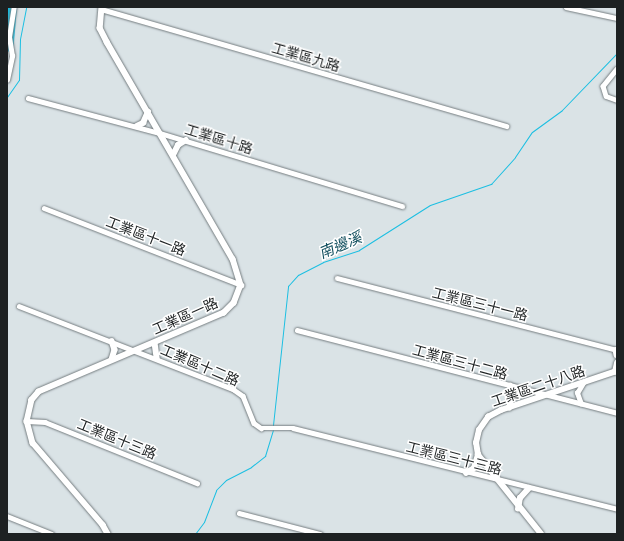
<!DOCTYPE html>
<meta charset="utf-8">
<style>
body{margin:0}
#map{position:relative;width:624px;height:541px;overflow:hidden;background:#dae3e6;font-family:"Noto Serif","Noto Sans TC",serif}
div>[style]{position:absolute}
.forest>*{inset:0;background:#19bee1}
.stream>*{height:1px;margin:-0.5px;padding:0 0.5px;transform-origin:0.5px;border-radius:0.5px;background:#1bbfe2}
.roads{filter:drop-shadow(0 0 1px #757d80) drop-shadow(0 0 1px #757d80)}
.minor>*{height:4.5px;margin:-2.25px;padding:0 2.25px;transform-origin:2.25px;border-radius:2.25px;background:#fff}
.tertiary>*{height:5.5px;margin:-2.75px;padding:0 2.75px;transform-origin:2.75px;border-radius:2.75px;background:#fff}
span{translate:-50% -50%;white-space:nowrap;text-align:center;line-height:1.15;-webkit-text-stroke:3px #fff;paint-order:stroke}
.street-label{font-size:14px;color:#1d2122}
.water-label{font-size:15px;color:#124f5e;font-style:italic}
.frame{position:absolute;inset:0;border:8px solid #1d2122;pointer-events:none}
</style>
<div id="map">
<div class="forest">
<div style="clip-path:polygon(7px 7px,17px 7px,13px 53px,7px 51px)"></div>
</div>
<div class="stream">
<div style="left:7px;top:97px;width:21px;rotate:-55deg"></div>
<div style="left:19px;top:80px;width:41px;rotate:-88.6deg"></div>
<div style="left:20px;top:39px;width:33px;rotate:-79deg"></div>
<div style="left:273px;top:425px;width:140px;rotate:-83.8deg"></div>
<div style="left:288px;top:286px;width:15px;rotate:-48deg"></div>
<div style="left:298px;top:275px;width:28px;rotate:-27deg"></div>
<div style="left:323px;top:262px;width:38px;rotate:-18deg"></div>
<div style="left:359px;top:250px;width:84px;rotate:-32.4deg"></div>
<div style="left:430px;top:205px;width:65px;rotate:-19deg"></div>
<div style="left:491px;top:184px;width:36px;rotate:-48deg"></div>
<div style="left:515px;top:157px;width:30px;rotate:-56deg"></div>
<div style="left:532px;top:132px;width:37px;rotate:-36deg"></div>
<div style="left:562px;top:110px;width:79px;rotate:-46deg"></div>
<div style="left:195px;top:534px;width:15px;rotate:-53deg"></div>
<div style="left:204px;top:522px;width:34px;rotate:-69deg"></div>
<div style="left:216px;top:490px;width:14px;rotate:-45deg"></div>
<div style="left:226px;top:480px;width:28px;rotate:-27deg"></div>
<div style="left:251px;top:467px;width:18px;rotate:-38deg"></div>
<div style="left:265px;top:456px;width:27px;rotate:-73deg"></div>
</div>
<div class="roads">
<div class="minor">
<div style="left:566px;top:7px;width:52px;rotate:12.2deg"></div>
<div style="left:101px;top:9px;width:422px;rotate:16.1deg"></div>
<div style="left:617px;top:69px;width:22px;rotate:129deg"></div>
<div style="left:603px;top:86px;width:10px;rotate:73deg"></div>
<div style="left:606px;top:96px;width:12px;rotate:20deg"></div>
<div style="left:7px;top:80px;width:25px;rotate:-78deg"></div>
<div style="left:12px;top:56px;width:19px;rotate:-99deg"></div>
<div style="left:9px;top:37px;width:30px;rotate:-81deg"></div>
<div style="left:28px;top:98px;width:137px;rotate:14.9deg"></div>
<div style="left:160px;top:133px;width:253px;rotate:16.8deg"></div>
<div style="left:44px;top:208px;width:212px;rotate:21.3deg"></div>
<div style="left:337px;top:278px;width:289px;rotate:14.4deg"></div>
<div style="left:19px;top:306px;width:230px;rotate:21.2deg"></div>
<div style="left:233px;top:389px;width:12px;rotate:35deg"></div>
<div style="left:243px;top:396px;width:29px;rotate:68deg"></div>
<div style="left:254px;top:423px;width:9px;rotate:36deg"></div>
<div style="left:261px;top:428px;width:32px"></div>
<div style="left:293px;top:428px;width:334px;rotate:14deg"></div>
<div style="left:297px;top:330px;width:331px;rotate:14.5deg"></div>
<div style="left:581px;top:404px;width:12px;rotate:-110deg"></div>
<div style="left:577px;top:393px;width:12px;rotate:-59deg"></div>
<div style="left:27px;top:421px;width:18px;rotate:3deg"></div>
<div style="left:45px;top:422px;width:164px;rotate:21.9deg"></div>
<div style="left:239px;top:513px;width:84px;rotate:14.5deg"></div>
<div style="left:7px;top:516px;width:48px;rotate:21.8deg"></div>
</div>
<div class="tertiary">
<div style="left:102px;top:7px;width:21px;rotate:95deg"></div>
<div style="left:100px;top:28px;width:16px;rotate:63deg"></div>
<div style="left:107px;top:42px;width:251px;rotate:59.9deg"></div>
<div style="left:233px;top:259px;width:27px;rotate:73deg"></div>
<div style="left:241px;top:285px;width:19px;rotate:111deg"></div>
<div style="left:234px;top:303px;width:14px;rotate:135deg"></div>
<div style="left:224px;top:313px;width:201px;rotate:156.9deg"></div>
<div style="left:39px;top:392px;width:11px;rotate:131deg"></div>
<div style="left:32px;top:400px;width:22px;rotate:103deg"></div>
<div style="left:27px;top:421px;width:23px;rotate:75deg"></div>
<div style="left:33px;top:443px;width:108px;rotate:49.5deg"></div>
<div style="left:103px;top:525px;width:10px;rotate:61deg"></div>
<div style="left:137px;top:126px;width:7px;rotate:-27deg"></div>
<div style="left:143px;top:123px;width:12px;rotate:-66deg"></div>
<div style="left:173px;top:155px;width:11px;rotate:-63deg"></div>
<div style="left:178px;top:145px;width:9px;rotate:-32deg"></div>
<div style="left:112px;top:341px;width:9px;rotate:72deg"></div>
<div style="left:115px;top:350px;width:10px;rotate:107deg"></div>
<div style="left:155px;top:343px;width:15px;rotate:82deg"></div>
<div style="left:616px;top:350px;width:5px;rotate:79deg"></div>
<div style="left:615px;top:372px;width:9px;rotate:-77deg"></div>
<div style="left:509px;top:408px;width:13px;rotate:-77deg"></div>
<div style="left:512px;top:395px;width:9px;rotate:-103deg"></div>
<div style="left:466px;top:473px;width:9px;rotate:-32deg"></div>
<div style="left:474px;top:468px;width:14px;rotate:-73deg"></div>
<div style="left:518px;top:509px;width:11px;rotate:-80deg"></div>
<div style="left:520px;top:498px;width:13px;rotate:-48deg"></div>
<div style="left:541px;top:534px;width:101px;rotate:-128.6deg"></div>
<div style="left:478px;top:455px;width:12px;rotate:-99deg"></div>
<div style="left:476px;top:443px;width:13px;rotate:-77deg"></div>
<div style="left:479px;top:430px;width:16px;rotate:-55deg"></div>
<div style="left:488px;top:417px;width:15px;rotate:-28deg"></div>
<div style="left:501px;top:410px;width:122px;rotate:-18.6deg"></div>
</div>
</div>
<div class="street-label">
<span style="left:306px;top:57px;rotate:16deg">工業區九路</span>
<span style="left:219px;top:139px;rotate:17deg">工業區十路</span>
<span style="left:146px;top:236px;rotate:21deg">工業區十一路</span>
<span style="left:480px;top:304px;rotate:14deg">工業區三十一路</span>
<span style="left:185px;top:316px;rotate:-24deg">工業區一路</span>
<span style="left:460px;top:362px;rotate:15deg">工業區三十二路</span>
<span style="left:200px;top:365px;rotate:23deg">工業區十二路</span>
<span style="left:538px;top:386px;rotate:-19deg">工業區二十八路</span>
<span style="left:117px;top:439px;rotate:22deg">工業區十三路</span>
<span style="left:454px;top:458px;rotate:14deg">工業區三十三路</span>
</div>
<div class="water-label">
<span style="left:340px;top:245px;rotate:-23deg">南邊溪</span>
</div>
<div class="frame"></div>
</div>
